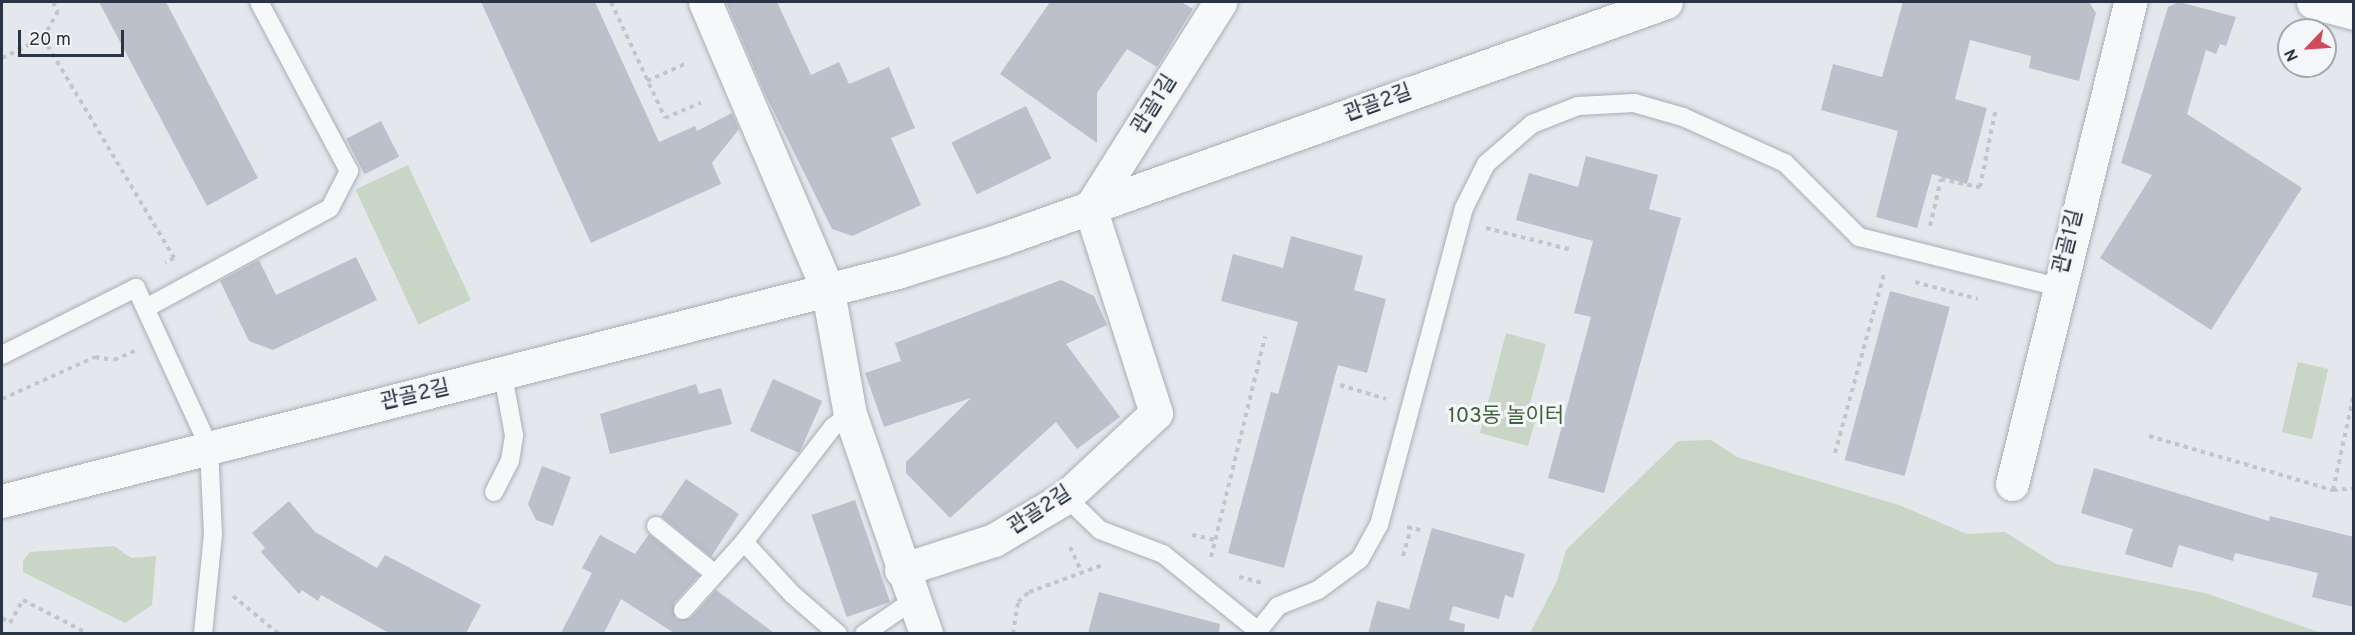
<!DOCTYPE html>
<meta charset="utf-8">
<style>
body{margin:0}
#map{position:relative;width:2355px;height:635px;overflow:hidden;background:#e4e7ec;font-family:Overpass,"Noto Sans KR",sans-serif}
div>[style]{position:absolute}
.green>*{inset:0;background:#c9d6c5;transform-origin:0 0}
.building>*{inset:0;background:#bbc0ca;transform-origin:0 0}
.path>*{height:4px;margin-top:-2px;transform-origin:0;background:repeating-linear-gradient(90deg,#c2c5cb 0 4.5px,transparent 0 9px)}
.roads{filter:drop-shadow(0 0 2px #a9aeb7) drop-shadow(0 0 2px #a9aeb7)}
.lane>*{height:18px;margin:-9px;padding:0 9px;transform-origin:9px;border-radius:9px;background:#f7f8fa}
.street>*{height:33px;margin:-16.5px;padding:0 16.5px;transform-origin:16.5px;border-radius:16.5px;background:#f7f8fa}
span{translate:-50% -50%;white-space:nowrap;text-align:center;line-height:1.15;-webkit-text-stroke:6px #f4f6f9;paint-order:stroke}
.street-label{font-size:21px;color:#2b3445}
.park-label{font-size:21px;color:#3f6138}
.frame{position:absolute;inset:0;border:3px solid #2b3445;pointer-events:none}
.north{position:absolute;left:2277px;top:18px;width:60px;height:60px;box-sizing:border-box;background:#f4f6f9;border:2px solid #a4a8b1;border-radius:50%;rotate:245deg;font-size:16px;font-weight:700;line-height:24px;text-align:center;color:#2b3445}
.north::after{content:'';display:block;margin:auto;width:21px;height:27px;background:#d1495b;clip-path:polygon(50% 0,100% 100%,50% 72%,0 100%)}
.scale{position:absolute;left:18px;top:30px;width:106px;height:27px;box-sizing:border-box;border:3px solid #2b3445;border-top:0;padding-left:8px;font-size:18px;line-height:21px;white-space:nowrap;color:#2b3445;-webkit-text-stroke:4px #f4f6f9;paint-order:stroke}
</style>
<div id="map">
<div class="green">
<div style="left:408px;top:165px;width:149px;height:58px;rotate:65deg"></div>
<div style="clip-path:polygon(1506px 333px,1546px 344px,1528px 411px,1537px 414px,1528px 446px,1480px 433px)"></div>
<div style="left:2298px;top:362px;width:31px;height:72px;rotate:13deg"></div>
<div style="clip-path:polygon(1711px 440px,1737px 457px,1899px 505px,1967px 534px,2005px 532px,2056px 564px,2205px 593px,2322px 633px,1530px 633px,1557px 581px,1566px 550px,1678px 441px)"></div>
<div style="clip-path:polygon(114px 546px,131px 558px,156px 556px,152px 605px,125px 623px,23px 572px,23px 561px,30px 552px)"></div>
</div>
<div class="building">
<div style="clip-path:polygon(99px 2px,166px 2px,258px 178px,207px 206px)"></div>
<div style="clip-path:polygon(481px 2px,595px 2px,659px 142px,695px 126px,697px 131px,732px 113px,739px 129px,712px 163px,721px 184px,591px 243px)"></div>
<div style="clip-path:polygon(726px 2px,777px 2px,811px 75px,839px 62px,849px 84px,889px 67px,915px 128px,891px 138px,921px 205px,852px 236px,832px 229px,766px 96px)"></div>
<div style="clip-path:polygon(1050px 2px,1181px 2px,1193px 9px,1157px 67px,1127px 49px,1097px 93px,1097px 143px,1000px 74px)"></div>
<div style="clip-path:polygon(1903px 2px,2089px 2px,2096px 13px,2079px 81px,2029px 68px,2031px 56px,1970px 40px,1955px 99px,1987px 108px,1967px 184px,1932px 174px,1917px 228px,1876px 217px,1898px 131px,1821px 110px,1833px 64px,1882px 77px)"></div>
<div style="clip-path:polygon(2179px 2px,2236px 17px,2226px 46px,2220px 44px,2216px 54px,2206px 50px,2187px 114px,2302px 188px,2211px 330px,2100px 258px,2152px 175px,2121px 163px,2168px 7px)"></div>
<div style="left:1026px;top:106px;width:58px;height:83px;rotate:64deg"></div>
<div style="left:381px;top:121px;width:40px;height:39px;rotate:63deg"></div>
<div style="clip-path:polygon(1586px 156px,1658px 175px,1649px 209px,1681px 218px,1604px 493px,1548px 478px,1591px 317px,1574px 313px,1593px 241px,1516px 220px,1529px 173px,1578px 187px)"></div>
<div style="clip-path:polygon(1291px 236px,1363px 256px,1354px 290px,1386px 299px,1367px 373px,1338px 365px,1284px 568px,1228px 553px,1271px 392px,1278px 394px,1298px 322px,1221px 301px,1233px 254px,1283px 268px)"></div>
<div style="clip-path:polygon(356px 257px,377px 300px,273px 350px,249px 341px,220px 281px,259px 260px,276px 295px)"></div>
<div style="clip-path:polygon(1061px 280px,1094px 296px,1107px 325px,1066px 344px,1120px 417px,1077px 449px,1056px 422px,950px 518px,906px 473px,906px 462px,971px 398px,884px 427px,865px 373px,901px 361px,895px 343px)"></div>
<div style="left:1890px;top:291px;width:62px;height:175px;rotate:15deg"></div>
<div style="left:773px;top:379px;width:54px;height:57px;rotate:24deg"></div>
<div style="clip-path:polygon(696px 384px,699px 394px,721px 388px,732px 424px,610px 454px,600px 414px)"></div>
<div style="clip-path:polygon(542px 466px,571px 477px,553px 526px,536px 520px,528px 504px)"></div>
<div style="clip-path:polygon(2094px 468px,2269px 521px,2270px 516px,2354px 537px,2354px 607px,2312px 597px,2318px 573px,2235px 553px,2233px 561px,2179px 545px,2172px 568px,2125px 554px,2133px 529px,2081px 513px)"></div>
<div style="clip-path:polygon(686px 479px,739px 514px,711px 557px,661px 516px)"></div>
<div style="left:855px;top:500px;width:108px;height:46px;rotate:71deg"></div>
<div style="clip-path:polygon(289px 501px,315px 532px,377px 568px,385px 555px,481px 605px,466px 633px,389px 633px,321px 595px,318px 601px,302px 590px,299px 594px,261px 552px,265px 548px,252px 533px)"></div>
<div style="clip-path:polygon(1432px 528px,1525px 554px,1513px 598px,1505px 595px,1499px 619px,1453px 606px,1449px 620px,1465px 624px,1464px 633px,1368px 633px,1377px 601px,1409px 609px)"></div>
<div style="clip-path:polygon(649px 534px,699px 575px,674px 603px,676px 619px,691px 618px,716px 590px,774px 633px,674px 633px,621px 599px,604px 633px,561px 633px,592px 573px,582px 568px,600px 535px,635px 554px)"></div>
<div style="clip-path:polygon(1099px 592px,1220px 624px,1219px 633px,1088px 633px)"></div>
</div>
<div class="path">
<div style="left:53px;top:2px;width:10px;rotate:61deg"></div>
<div style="left:58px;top:11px;width:31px;rotate:119deg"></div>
<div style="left:43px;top:38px;width:256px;rotate:59.2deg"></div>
<div style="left:174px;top:258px;width:10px;rotate:151deg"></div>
<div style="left:611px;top:2px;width:128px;rotate:65deg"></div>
<div style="left:665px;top:118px;width:39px;rotate:-23deg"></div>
<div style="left:2px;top:58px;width:46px;rotate:-26deg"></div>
<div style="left:647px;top:81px;width:44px;rotate:-24.2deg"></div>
<div style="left:1930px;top:226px;width:48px;rotate:-76.8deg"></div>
<div style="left:1941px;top:179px;width:40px;rotate:12deg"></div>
<div style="left:1980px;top:187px;width:81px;rotate:-78.6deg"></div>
<div style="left:1486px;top:228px;width:89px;rotate:14.3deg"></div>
<div style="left:1915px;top:282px;width:65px;rotate:15.1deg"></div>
<div style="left:1340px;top:385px;width:48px;rotate:16.9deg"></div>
<div style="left:2px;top:399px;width:102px;rotate:-24.3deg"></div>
<div style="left:95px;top:357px;width:19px;rotate:9deg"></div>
<div style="left:114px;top:360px;width:24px;rotate:-24deg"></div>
<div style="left:2149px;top:436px;width:192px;rotate:16.4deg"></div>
<div style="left:2333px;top:490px;width:99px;rotate:-77.8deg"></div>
<div style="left:1835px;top:453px;width:186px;rotate:-74.7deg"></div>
<div style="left:2333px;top:490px;width:21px;rotate:-5deg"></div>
<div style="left:1407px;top:527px;width:17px;rotate:13deg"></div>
<div style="left:1192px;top:535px;width:24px;rotate:12deg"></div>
<div style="left:1070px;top:547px;width:26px;rotate:65deg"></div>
<div style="left:1403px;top:556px;width:29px;rotate:-74deg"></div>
<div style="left:1211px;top:557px;width:227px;rotate:-76.2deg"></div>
<div style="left:1239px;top:577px;width:25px;rotate:14deg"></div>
<div style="left:233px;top:596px;width:60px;rotate:39.6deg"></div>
<div style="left:2px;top:618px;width:9px;rotate:32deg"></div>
<div style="left:10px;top:623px;width:26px;rotate:-61deg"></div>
<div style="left:23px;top:600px;width:74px;rotate:27.3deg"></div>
<div style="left:1013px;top:634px;width:32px;rotate:-81deg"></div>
<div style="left:1018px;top:602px;width:15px;rotate:-42deg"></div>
<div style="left:1029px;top:592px;width:81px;rotate:-20.2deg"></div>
</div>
<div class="roads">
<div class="lane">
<div style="left:146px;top:308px;width:209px;rotate:-28.5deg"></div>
<div style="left:330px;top:208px;width:42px;rotate:-62.8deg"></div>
<div style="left:349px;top:171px;width:191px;rotate:-118deg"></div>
<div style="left:2px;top:355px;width:150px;rotate:-26.6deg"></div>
<div style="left:136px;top:288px;width:175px;rotate:65.3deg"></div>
<div style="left:209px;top:447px;width:87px;rotate:87.4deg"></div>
<div style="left:213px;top:534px;width:100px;rotate:95.7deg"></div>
<div style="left:494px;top:492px;width:35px;rotate:-63deg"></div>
<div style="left:510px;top:461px;width:26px;rotate:-81deg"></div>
<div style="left:514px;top:435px;width:61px;rotate:-100.4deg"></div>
<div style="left:1066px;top:497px;width:47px;rotate:44.1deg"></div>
<div style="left:1100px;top:530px;width:67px;rotate:20.9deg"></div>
<div style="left:1163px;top:554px;width:122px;rotate:39deg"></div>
<div style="left:1258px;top:631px;width:32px;rotate:-51deg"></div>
<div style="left:1278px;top:606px;width:43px;rotate:-21.8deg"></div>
<div style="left:1318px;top:590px;width:52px;rotate:-36.4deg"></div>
<div style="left:1360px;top:559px;width:39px;rotate:-61deg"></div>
<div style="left:1379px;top:525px;width:328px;rotate:-75deg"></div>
<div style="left:1464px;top:208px;width:49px;rotate:-63.4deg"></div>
<div style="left:1486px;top:164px;width:61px;rotate:-41deg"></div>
<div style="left:1532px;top:124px;width:49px;rotate:-21.4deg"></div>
<div style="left:1578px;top:106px;width:56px;rotate:-3.1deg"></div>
<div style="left:1634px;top:103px;width:51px;rotate:15.9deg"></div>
<div style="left:1683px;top:117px;width:112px;rotate:24.3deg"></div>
<div style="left:1785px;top:163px;width:105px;rotate:45deg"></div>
<div style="left:1859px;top:237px;width:205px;rotate:14.1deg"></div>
<div style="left:656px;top:526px;width:76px;rotate:39.1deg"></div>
<div style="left:683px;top:610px;width:91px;rotate:-48.1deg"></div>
<div style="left:838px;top:634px;width:61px;rotate:-139deg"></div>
<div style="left:792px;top:594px;width:71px;rotate:-132.7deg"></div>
<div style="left:744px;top:542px;width:145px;rotate:-52.3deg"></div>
<div style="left:833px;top:427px;width:21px;rotate:-37deg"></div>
<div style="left:864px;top:634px;width:58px;rotate:-34.5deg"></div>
</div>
<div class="street">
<div style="left:705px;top:2px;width:314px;rotate:66.9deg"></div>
<div style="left:828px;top:291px;width:125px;rotate:79.9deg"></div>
<div style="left:850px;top:414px;width:233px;rotate:70.9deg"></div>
<div style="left:2313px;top:2px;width:42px;rotate:15deg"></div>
<div style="left:2012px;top:484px;width:496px;rotate:-76.2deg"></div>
<div style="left:2px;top:501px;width:924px;rotate:-14.35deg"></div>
<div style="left:897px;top:272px;width:110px;rotate:-17.4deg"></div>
<div style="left:1002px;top:239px;width:705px;rotate:-19.64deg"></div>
<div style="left:901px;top:570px;width:98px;rotate:-17.9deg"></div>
<div style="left:994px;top:540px;width:84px;rotate:-30.8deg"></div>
<div style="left:1066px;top:497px;width:123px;rotate:-43deg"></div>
<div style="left:1156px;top:413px;width:215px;rotate:-107.8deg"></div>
<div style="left:1090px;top:208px;width:244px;rotate:-57.7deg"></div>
</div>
</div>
<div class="street-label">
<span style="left:1378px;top:104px;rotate:-20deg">관골2길</span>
<span style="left:1155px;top:105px;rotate:-58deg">관골1길</span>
<span style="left:2069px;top:242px;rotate:-76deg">관골1길</span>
<span style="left:415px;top:396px;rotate:-13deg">관골2길</span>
<span style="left:1040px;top:511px;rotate:-33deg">관골2길</span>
</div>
<div class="park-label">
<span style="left:1506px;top:417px">103동 놀이터</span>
</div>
<div class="frame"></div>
<div class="north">N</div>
<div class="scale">20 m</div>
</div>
